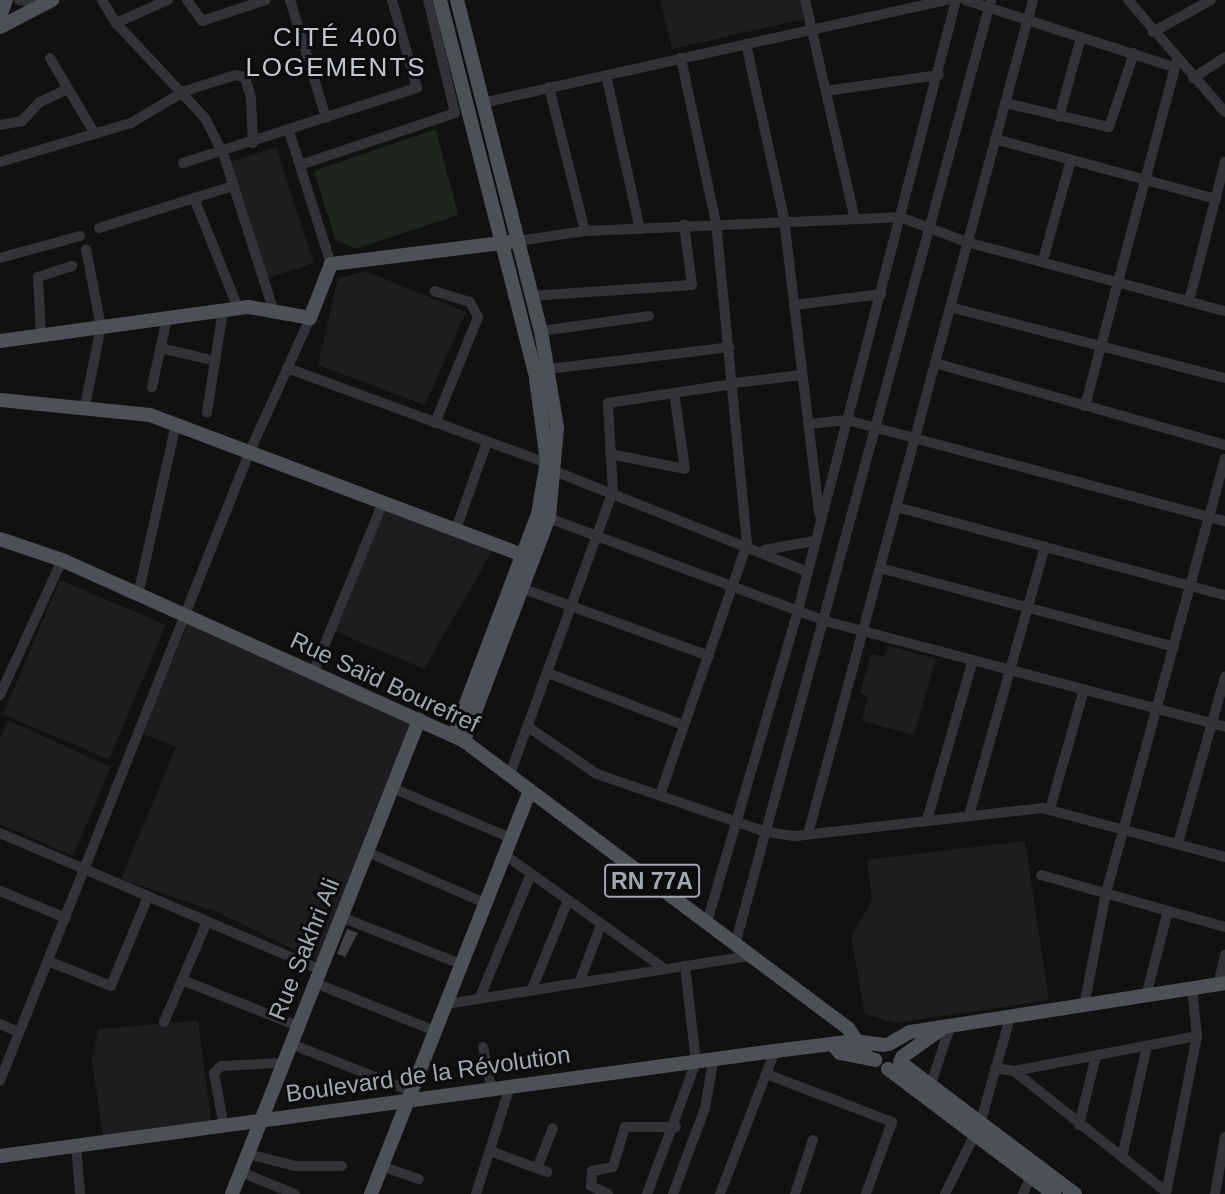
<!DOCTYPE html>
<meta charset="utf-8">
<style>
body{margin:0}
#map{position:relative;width:1225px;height:1194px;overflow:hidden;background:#111112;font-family:Arial,sans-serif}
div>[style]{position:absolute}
.built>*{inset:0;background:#1d1d1f;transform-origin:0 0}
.green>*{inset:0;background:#1d251d}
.building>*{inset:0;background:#3f4145}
.minor>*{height:10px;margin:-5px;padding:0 5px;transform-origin:5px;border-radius:5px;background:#313337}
.major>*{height:14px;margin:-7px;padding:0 7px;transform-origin:7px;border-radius:7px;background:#4d5056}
span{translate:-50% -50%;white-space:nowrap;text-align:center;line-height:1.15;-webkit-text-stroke:6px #0c0c0d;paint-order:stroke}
.shield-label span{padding:2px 5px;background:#0c0c0d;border:2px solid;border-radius:5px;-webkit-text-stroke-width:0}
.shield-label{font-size:23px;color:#a1a8b3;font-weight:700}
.street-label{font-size:24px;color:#a1a8b3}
.neighbourhood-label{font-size:26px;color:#c2c7cf;letter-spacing:2px}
</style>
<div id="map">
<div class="built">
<div style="clip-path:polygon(660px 0,800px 0,804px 19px,672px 49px)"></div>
<div style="left:276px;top:147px;width:122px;height:50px;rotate:72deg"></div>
<div style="clip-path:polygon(366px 271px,466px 312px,425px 405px,318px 365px,338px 278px)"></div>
<div style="clip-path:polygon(384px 508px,493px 550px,424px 669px,334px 631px)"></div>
<div style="left:60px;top:580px;width:115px;height:146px;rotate:23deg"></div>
<div style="clip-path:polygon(189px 620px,413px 722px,320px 962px,217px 912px,121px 879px,176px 747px,143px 734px)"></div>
<div style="clip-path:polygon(888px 646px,936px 659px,914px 735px,862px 721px,868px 696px,860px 693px,871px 654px,885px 657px)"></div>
<div style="clip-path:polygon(8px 720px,111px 767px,73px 856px,0 824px,0 739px)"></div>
<div style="clip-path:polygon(1025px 841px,1049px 1000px,895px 1023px,865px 1014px,851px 936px,872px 900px,867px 860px)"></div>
<div style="clip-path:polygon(198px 1021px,212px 1124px,103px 1137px,92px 1060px,98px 1029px)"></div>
</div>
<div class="green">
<div style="clip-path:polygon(436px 129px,458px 215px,355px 249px,335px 239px,314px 171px)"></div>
</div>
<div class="building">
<div style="clip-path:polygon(347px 929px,358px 933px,345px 957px,337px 954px)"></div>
</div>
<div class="minor">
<div style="left:19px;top:0;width:26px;rotate:7deg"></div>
<div style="left:102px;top:0;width:27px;rotate:59deg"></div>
<div style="left:116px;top:23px;width:57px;rotate:-23.9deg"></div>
<div style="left:187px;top:0;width:26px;rotate:54deg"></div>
<div style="left:202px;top:21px;width:67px;rotate:-18.2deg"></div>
<div style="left:290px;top:0;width:123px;rotate:73deg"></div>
<div style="left:805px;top:0;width:221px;rotate:77.2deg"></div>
<div style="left:965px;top:0;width:219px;rotate:17.8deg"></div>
<div style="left:1128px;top:0;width:148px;rotate:49.1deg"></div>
<div style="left:116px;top:23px;width:130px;rotate:46.9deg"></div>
<div style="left:205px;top:118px;width:39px;rotate:63deg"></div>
<div style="left:223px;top:153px;width:164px;rotate:72.2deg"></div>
<div style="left:1153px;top:32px;width:66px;rotate:-28.9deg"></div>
<div style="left:746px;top:44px;width:179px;rotate:77.7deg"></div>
<div style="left:784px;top:219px;width:297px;rotate:83.2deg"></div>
<div style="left:50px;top:58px;width:88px;rotate:59.4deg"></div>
<div style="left:606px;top:75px;width:158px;rotate:77.6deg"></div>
<div style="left:1193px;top:78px;width:38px;rotate:-33deg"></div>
<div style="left:549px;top:87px;width:148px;rotate:76deg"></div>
<div style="left:826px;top:91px;width:114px;rotate:-8.1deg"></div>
<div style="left:482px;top:103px;width:476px;rotate:-12.5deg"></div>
<div style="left:1005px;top:103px;width:107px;rotate:13deg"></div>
<div style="left:1109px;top:127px;width:78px;rotate:-71.3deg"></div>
<div style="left:1059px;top:117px;width:83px;rotate:-74.6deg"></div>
<div style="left:0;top:125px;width:22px;rotate:-10deg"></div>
<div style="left:22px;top:121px;width:26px;rotate:-47deg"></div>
<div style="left:40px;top:102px;width:31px;rotate:-25deg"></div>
<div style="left:289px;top:131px;width:139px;rotate:72.5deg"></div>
<div style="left:995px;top:139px;width:229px;rotate:15.2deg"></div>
<div style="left:0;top:162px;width:137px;rotate:-16.6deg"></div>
<div style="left:131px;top:123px;width:63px;rotate:-30.7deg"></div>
<div style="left:185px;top:91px;width:52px;rotate:-17.7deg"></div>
<div style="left:235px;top:75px;width:10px;rotate:11deg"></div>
<div style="left:245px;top:77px;width:22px;rotate:74deg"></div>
<div style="left:251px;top:98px;width:45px;rotate:87.5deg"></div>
<div style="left:183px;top:163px;width:246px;rotate:-17.8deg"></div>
<div style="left:417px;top:88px;width:91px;rotate:-105.9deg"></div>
<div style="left:300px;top:165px;width:163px;rotate:-18.5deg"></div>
<div style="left:455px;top:113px;width:116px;rotate:-103.4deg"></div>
<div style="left:194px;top:198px;width:41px;rotate:-17.1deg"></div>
<div style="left:99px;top:228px;width:100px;rotate:-17.5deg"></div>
<div style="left:194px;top:198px;width:118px;rotate:68.2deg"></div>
<div style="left:518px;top:241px;width:68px;rotate:-8.5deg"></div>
<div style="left:585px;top:231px;width:315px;rotate:-2.5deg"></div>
<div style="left:900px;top:217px;width:72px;rotate:20.5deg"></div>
<div style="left:967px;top:242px;width:267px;rotate:15deg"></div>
<div style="left:0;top:258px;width:83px;rotate:-15.4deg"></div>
<div style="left:1043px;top:260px;width:104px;rotate:-74.4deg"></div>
<div style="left:531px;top:296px;width:161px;rotate:-3.9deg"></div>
<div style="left:692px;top:285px;width:61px;rotate:-97.6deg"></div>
<div style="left:1189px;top:301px;width:144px;rotate:-75.5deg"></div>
<div style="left:794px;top:305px;width:88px;rotate:-7.2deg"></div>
<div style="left:950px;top:307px;width:284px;rotate:14.5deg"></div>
<div style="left:541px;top:331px;width:109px;rotate:-7.9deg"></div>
<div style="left:41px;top:335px;width:58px;rotate:-93deg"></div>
<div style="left:38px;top:277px;width:36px;rotate:-18deg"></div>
<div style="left:161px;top:348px;width:56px;rotate:13.5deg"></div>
<div style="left:215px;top:361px;width:52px;rotate:98.9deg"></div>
<div style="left:215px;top:361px;width:52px;rotate:-81.1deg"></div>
<div style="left:935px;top:363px;width:301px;rotate:15.8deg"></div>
<div style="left:287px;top:368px;width:276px;rotate:20.1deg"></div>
<div style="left:549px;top:369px;width:182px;rotate:-6.9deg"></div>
<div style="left:734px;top:383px;width:68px;rotate:-6.7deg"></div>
<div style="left:152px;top:387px;width:71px;rotate:-77.7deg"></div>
<div style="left:85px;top:406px;width:81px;rotate:-78.6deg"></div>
<div style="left:101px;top:327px;width:79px;rotate:-100.9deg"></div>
<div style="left:1085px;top:406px;width:358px;rotate:-75.1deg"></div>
<div style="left:435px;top:423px;width:114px;rotate:-67.9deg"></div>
<div style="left:478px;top:317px;width:17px;rotate:-118deg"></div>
<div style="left:470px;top:302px;width:37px;rotate:-163deg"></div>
<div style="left:808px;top:424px;width:39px;rotate:-6deg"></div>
<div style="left:847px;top:420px;width:391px;rotate:15deg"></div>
<div style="left:610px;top:454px;width:76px;rotate:11.3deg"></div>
<div style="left:685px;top:469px;width:77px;rotate:-98.2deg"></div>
<div style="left:557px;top:472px;width:268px;rotate:21.7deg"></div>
<div style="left:896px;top:507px;width:341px;rotate:15deg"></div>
<div style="left:543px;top:516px;width:301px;rotate:20.4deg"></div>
<div style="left:825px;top:621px;width:414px;rotate:14.8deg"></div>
<div style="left:456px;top:529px;width:92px;rotate:-70.4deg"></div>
<div style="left:764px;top:550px;width:51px;rotate:-10.2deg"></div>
<div style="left:880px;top:568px;width:304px;rotate:15deg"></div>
<div style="left:521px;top:588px;width:200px;rotate:19.9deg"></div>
<div style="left:138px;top:595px;width:176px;rotate:-77.5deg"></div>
<div style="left:313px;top:673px;width:185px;rotate:-67.7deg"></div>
<div style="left:548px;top:673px;width:145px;rotate:21.1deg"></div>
<div style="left:0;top:695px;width:149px;rotate:-65.3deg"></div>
<div style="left:528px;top:727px;width:83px;rotate:34.3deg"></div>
<div style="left:597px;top:774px;width:179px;rotate:18.9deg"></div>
<div style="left:766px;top:832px;width:30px;rotate:8deg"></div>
<div style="left:796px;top:836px;width:248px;rotate:-6.5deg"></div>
<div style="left:1042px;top:808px;width:189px;rotate:15deg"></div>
<div style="left:510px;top:774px;width:301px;rotate:-70deg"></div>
<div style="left:613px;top:491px;width:88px;rotate:-93.3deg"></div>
<div style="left:608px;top:403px;width:120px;rotate:-8.6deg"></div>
<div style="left:392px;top:788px;width:129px;rotate:22.8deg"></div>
<div style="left:660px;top:795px;width:266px;rotate:-70.9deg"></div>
<div style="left:747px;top:544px;width:322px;rotate:-95.5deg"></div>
<div style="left:716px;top:223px;width:169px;rotate:-102deg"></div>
<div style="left:1050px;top:809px;width:124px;rotate:-74.1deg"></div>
<div style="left:969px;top:815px;width:279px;rotate:-74.2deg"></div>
<div style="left:927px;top:820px;width:166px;rotate:-74deg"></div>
<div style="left:0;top:833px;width:349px;rotate:23.1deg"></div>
<div style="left:808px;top:834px;width:864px;rotate:-74.9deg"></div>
<div style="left:1178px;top:843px;width:173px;rotate:-74.2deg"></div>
<div style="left:367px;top:852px;width:129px;rotate:23.4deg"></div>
<div style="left:505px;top:855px;width:196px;rotate:35.5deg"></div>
<div style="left:1041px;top:875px;width:191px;rotate:15.8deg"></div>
<div style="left:0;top:891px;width:71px;rotate:22.2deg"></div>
<div style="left:341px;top:917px;width:129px;rotate:21.4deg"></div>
<div style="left:707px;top:922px;width:325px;rotate:-73.7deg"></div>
<div style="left:798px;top:610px;width:630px;rotate:-75.48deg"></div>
<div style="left:735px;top:945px;width:979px;rotate:-74.84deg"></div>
<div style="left:48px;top:961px;width:68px;rotate:21.6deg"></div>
<div style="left:111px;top:986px;width:94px;rotate:-67.5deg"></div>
<div style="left:182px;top:980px;width:125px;rotate:21.6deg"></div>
<div style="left:315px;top:983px;width:129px;rotate:21.8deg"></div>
<div style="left:579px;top:983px;width:62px;rotate:-69.2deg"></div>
<div style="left:1218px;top:985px;width:31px;rotate:-77deg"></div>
<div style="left:532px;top:989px;width:93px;rotate:-67.9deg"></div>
<div style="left:1146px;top:996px;width:88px;rotate:-75.5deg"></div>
<div style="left:480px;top:997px;width:131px;rotate:-67.5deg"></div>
<div style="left:446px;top:1004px;width:306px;rotate:-9deg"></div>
<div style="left:1084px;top:1006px;width:115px;rotate:-79deg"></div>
<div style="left:1106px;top:893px;width:450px;rotate:-74.7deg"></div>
<div style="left:164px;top:1022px;width:107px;rotate:-66.8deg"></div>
<div style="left:0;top:1024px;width:20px;rotate:24deg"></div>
<div style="left:291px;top:1044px;width:129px;rotate:21.4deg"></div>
<div style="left:483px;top:1047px;width:45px;rotate:78.4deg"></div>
<div style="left:995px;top:1068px;width:19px;rotate:9deg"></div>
<div style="left:1014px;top:1071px;width:194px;rotate:38.5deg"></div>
<div style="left:1014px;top:1071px;width:186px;rotate:-10.8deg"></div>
<div style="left:769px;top:1075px;width:132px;rotate:20.9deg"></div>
<div style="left:892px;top:1122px;width:77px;rotate:109.9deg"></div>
<div style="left:0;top:1081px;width:678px;rotate:-68.36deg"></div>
<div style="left:250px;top:451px;width:146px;rotate:-65.7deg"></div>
<div style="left:929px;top:1090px;width:66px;rotate:-71.6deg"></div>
<div style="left:1079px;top:1125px;width:71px;rotate:-76.2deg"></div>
<div style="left:224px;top:1127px;width:55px;rotate:-100.5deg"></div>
<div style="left:214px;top:1073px;width:10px;rotate:-45deg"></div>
<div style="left:221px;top:1066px;width:60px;rotate:-2.9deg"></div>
<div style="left:76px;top:1146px;width:48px;rotate:85.2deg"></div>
<div style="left:493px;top:1152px;width:58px;rotate:20.3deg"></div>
<div style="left:248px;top:1154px;width:49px;rotate:14.3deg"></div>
<div style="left:295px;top:1166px;width:47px"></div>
<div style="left:1122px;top:1157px;width:114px;rotate:-77.3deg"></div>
<div style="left:381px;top:1166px;width:40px;rotate:18.9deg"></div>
<div style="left:537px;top:1168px;width:43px;rotate:-68.2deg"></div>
<div style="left:241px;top:1172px;width:58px;rotate:22.2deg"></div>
<div style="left:476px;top:1194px;width:113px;rotate:-72.5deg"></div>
<div style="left:608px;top:1194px;width:19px;rotate:-155deg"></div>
<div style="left:591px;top:1186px;width:15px;rotate:-86deg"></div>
<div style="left:592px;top:1171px;width:21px;rotate:-11deg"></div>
<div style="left:613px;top:1167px;width:42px;rotate:-73.3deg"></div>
<div style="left:625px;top:1127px;width:51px"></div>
<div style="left:647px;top:1194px;width:141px;rotate:-69.6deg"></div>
<div style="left:696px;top:1062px;width:97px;rotate:-96.5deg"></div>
<div style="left:673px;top:1194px;width:92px;rotate:-69.6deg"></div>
<div style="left:705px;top:1108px;width:47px;rotate:-80.1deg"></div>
<div style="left:720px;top:1194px;width:153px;rotate:-69deg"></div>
<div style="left:795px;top:1194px;width:57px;rotate:-71.6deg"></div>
<div style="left:945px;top:1194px;width:78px;rotate:-63.4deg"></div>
<div style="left:980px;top:1124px;width:110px;rotate:-74.2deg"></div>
<div style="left:1023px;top:1194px;width:24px;rotate:-66deg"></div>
<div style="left:1166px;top:1194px;width:161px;rotate:-78.9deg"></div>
<div style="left:1197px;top:1036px;width:47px;rotate:-96.1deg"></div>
<div style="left:1215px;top:1194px;width:58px;rotate:-80deg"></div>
</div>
<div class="major">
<div style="left:440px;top:0;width:390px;rotate:75.7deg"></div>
<div style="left:536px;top:378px;width:84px;rotate:82.5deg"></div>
<div style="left:547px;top:461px;width:54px;rotate:99.6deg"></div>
<div style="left:538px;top:514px;width:236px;rotate:110.8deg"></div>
<div style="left:457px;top:0;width:341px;rotate:75.8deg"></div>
<div style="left:541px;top:331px;width:98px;rotate:80.6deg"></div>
<div style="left:557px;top:428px;width:89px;rotate:95.1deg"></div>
<div style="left:549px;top:517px;width:240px;rotate:110.8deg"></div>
<div style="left:0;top:17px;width:18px;rotate:-71deg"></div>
<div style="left:0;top:27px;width:59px;rotate:-27.4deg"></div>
<div style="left:0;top:341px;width:251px;rotate:-7.8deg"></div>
<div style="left:249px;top:307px;width:62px;rotate:10.2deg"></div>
<div style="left:310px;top:318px;width:58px;rotate:-68.7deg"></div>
<div style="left:331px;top:264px;width:180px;rotate:-7deg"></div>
<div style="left:0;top:400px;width:151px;rotate:5.7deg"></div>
<div style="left:150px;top:415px;width:397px;rotate:20.6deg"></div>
<div style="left:0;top:539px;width:65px;rotate:18.7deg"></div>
<div style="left:62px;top:560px;width:441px;rotate:24.2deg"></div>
<div style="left:464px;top:741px;width:479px;rotate:36.8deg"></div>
<div style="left:848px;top:1028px;width:37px;rotate:56deg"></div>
<div style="left:832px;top:1044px;width:12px;rotate:48deg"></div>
<div style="left:840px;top:1053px;width:36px;rotate:11deg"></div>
<div style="left:889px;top:1044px;width:24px;rotate:-30deg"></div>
<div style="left:910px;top:1032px;width:319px;rotate:-8.8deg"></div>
<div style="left:902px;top:1057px;width:47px;rotate:-35.4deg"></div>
<div style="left:900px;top:1062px;width:219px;rotate:37deg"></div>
<div style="left:888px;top:1069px;width:208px;rotate:37deg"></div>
<div style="left:0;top:1156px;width:782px;rotate:-7.72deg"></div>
<div style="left:775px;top:1051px;width:81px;rotate:-7.1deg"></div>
<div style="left:855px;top:1041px;width:29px;rotate:8deg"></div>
<div style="left:232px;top:1194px;width:510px;rotate:-68.47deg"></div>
<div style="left:371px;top:1194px;width:431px;rotate:-68.5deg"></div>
</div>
<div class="shield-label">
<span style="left:652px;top:881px">RN 77A</span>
</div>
<div class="street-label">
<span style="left:385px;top:682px;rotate:25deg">Rue Saïd Bourefref</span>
<span style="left:304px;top:949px;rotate:-68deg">Rue Sakhri Ali</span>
<span style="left:428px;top:1074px;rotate:-8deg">Boulevard de la Révolution</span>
</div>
<div class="neighbourhood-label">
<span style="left:336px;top:53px">CITÉ 400<br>LOGEMENTS</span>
</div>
</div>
